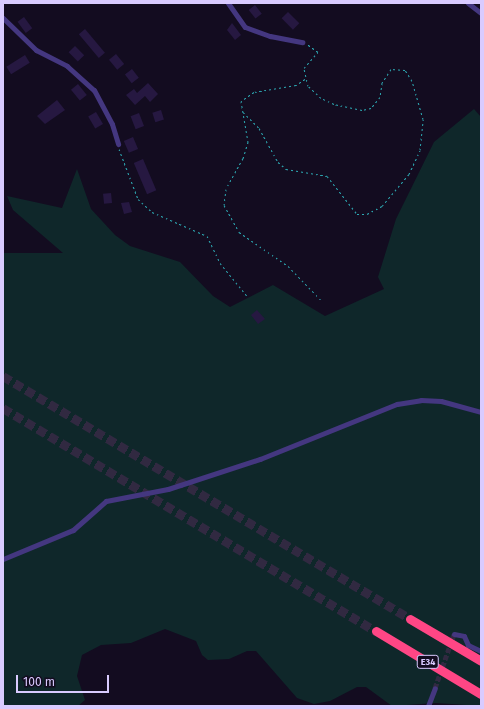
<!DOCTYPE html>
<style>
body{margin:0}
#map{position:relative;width:484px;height:709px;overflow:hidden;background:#130c20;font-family:"Fira Sans",sans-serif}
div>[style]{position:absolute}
.green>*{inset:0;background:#0f272a}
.building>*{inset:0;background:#261841;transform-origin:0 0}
.street-tunnel>*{height:5px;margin-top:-2.5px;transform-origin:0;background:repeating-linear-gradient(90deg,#312941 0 5px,transparent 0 7.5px)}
.highway-tunnel>*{height:9px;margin-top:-4.5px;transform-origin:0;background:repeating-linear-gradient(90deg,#312941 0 9px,transparent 0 13.5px)}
.path>*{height:1px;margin-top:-0.5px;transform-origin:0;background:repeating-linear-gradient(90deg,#2ca8b2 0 2px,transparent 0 5px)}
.street>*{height:5px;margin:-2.5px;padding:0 2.5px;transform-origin:2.5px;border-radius:2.5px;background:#443780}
.highway>*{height:9px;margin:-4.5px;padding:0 4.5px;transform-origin:4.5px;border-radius:4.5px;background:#ff4685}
span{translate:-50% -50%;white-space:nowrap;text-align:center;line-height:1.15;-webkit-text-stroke:3.5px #130c20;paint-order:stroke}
.shield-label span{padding:1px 3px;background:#130c20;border:1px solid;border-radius:3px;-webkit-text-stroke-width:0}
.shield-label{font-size:9px;color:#d9cbff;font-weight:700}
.frame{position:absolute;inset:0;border:4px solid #d9cbff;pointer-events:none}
.scale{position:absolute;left:16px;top:675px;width:93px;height:18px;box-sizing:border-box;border:2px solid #d9cbff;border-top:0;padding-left:5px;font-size:12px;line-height:14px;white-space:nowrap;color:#d9cbff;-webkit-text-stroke:3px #130c20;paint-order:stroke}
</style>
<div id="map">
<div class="green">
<div style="clip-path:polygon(474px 109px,481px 117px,481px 706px,436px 703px,392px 706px,366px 687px,357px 687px,330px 701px,314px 704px,297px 698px,256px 651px,247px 651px,229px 659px,208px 660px,202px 655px,196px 641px,165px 629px,131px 643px,101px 645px,82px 655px,77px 676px,85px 700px,78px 706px,3px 706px,3px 253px,63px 253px,13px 210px,7px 196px,62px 208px,77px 169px,91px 209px,115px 235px,130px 246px,180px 262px,213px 296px,230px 307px,273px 285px,325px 316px,384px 289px,378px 277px,396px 219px,434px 142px)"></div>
</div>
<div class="building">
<div style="left:255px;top:5px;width:11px;height:8px;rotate:52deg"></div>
<div style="left:288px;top:12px;width:16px;height:9px;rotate:45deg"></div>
<div style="left:24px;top:17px;width:14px;height:8px;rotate:54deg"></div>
<div style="clip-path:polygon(232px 23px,241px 35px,235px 40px,227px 30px)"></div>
<div style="left:85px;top:29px;width:31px;height:8px;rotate:50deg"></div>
<div style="left:75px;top:46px;width:13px;height:9px;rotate:45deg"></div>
<div style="left:116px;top:54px;width:13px;height:9px;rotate:51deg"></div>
<div style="left:25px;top:55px;width:9px;height:22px;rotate:58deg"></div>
<div style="left:132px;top:69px;width:11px;height:9px;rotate:52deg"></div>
<div style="clip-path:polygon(148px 83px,158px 94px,150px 102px,145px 96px,135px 105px,126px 95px,134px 89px,137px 93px)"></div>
<div style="left:78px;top:84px;width:14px;height:9px;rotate:51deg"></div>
<div style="clip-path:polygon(57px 100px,65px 110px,45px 124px,37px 116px)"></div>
<div style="left:161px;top:110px;width:10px;height:9px;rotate:73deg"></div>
<div style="left:96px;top:112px;width:14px;height:9px;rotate:60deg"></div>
<div style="left:139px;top:113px;width:14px;height:9px;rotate:69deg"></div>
<div style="left:133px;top:137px;width:13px;height:10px;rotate:67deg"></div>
<div style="left:143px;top:159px;width:34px;height:10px;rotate:67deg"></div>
<div style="left:111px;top:193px;width:10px;height:8px;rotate:84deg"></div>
<div style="clip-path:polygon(129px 202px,132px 212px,124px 214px,121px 203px)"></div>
<div style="clip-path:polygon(257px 310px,265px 319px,258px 324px,251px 315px)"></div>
</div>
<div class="street-tunnel">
<div style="left:435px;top:688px;width:57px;rotate:-70.6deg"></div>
</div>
<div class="highway-tunnel">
<div style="left:3px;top:376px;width:474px;rotate:30.8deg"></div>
<div style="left:3px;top:408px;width:435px;rotate:30.9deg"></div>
</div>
<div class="path">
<div style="left:305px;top:79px;width:11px;rotate:146deg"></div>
<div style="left:296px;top:85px;width:43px;rotate:170.5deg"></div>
<div style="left:254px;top:92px;width:16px;rotate:145deg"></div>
<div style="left:241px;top:101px;width:42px;rotate:80.3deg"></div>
<div style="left:248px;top:142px;width:17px;rotate:107deg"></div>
<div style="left:243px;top:158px;width:35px;rotate:119deg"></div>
<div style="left:226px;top:189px;width:16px;rotate:97deg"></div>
<div style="left:224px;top:205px;width:31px;rotate:61deg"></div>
<div style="left:239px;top:232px;width:60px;rotate:34.8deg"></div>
<div style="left:288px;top:266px;width:47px;rotate:45.9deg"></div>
<div style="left:243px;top:112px;width:23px;rotate:45deg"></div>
<div style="left:259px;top:128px;width:39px;rotate:61deg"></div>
<div style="left:278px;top:162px;width:11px;rotate:41deg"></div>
<div style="left:286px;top:169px;width:42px;rotate:9.7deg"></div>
<div style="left:327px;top:176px;width:48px;rotate:51.7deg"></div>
<div style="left:357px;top:214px;width:10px"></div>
<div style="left:367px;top:214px;width:17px;rotate:-28deg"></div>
<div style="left:382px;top:206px;width:42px;rotate:-49.8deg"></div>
<div style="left:409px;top:174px;width:26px;rotate:-65deg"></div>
<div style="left:420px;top:150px;width:31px;rotate:-84deg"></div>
<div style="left:423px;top:119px;width:40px;rotate:-106deg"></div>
<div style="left:412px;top:81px;width:13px;rotate:-122deg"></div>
<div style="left:405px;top:70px;width:14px;rotate:-176deg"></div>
<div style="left:391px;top:69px;width:17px;rotate:123deg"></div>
<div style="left:382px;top:83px;width:14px;rotate:98deg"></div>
<div style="left:380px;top:97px;width:14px;rotate:129deg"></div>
<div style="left:371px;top:108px;width:9px;rotate:167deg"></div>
<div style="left:362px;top:110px;width:29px;rotate:-168deg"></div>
<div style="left:334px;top:104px;width:14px;rotate:-155deg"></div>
<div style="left:321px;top:98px;width:18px;rotate:-137deg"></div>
<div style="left:308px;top:86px;width:18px;rotate:-103deg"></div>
<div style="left:304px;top:68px;width:21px;rotate:-49deg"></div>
<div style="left:318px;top:52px;width:14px;rotate:-144deg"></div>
<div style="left:119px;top:149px;width:53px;rotate:69.2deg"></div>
<div style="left:138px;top:199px;width:19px;rotate:43deg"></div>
<div style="left:152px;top:212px;width:60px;rotate:23.6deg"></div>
<div style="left:207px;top:236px;width:30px;rotate:64deg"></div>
<div style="left:220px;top:263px;width:43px;rotate:50.7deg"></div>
</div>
<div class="street">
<div style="left:228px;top:3px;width:29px;rotate:55deg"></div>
<div style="left:245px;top:27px;width:27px;rotate:20deg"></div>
<div style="left:270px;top:36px;width:33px;rotate:11deg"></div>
<div style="left:468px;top:3px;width:16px;rotate:38deg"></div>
<div style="left:3px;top:18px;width:46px;rotate:44.1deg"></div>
<div style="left:36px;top:50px;width:35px;rotate:27deg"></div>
<div style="left:67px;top:66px;width:36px;rotate:42deg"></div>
<div style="left:94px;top:90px;width:38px;rotate:62deg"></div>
<div style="left:112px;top:124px;width:21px;rotate:73deg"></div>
<div style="left:3px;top:559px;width:76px;rotate:-22.5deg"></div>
<div style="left:73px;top:530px;width:44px;rotate:-41.3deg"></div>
<div style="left:106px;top:501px;width:63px;rotate:-11deg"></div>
<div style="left:168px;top:489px;width:97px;rotate:-18.1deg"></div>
<div style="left:260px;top:459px;width:148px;rotate:-21.9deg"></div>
<div style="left:397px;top:404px;width:24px;rotate:-9deg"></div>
<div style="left:421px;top:400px;width:20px;rotate:3deg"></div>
<div style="left:441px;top:401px;width:41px;rotate:15.4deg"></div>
<div style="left:454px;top:634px;width:10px;rotate:11deg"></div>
<div style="left:464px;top:636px;width:10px;rotate:66deg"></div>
<div style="left:468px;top:645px;width:14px;rotate:25deg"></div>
<div style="left:428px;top:706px;width:19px;rotate:-69deg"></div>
</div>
<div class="highway">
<div style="left:410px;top:619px;width:82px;rotate:30.6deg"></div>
<div style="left:376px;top:631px;width:122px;rotate:31deg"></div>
</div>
<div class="shield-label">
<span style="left:428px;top:662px">E34</span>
</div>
<div class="frame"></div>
<div class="scale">100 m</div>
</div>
